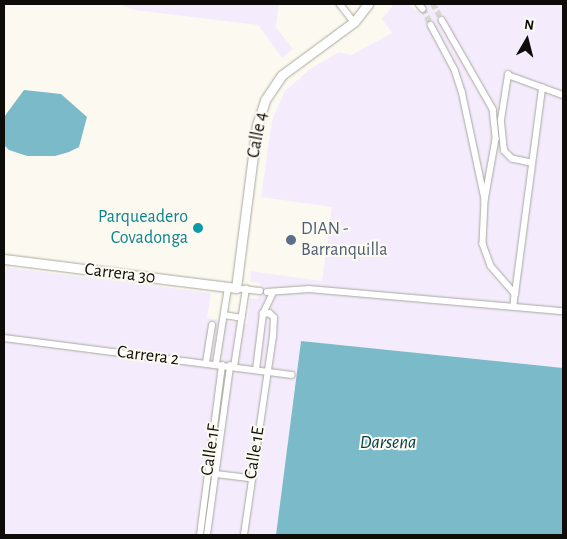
<!DOCTYPE html>
<style>
body{margin:0}
#map{position:relative;width:567px;height:539px;overflow:hidden;background:#fcfaf0;font-family:"Alegreya Sans",sans-serif}
div>[style]{position:absolute}
.industrial>*{inset:0;background:#f4ecfd}
.water>*{inset:0;background:#7bbac9}
.street-tunnel>*{height:5.5px;margin-top:-2.75px;transform-origin:0;background:repeating-linear-gradient(90deg,#d8d6cd 0 5.5px,transparent 0 8.5px)}
.roads{filter:drop-shadow(0 0 1px #aaa79e) drop-shadow(0 0 1px #aaa79e)}
.street>*{height:5.5px;margin:-2.75px;padding:0 2.75px;transform-origin:2.75px;border-radius:2.75px;background:#fff}
.secondary>*{height:9px;margin:-4.5px;padding:0 4.5px;transform-origin:4.5px;border-radius:4.5px;background:#fff}
.dots>*{width:14px;height:14px;translate:-50% -50%;box-sizing:border-box;border:2px solid #fcfaf0;border-radius:50%}
span{translate:-50% -50%;white-space:nowrap;text-align:center;line-height:1.15;-webkit-text-stroke:4px #fcfaf0;paint-order:stroke}
.street-label{font-size:18px;color:#0d0c09}
.culture-label{font-size:18px;color:#0d838f}
.right{translate:-100% -50%;text-align:right}
.service-label{font-size:18px;color:#4e5e75}
.left{translate:0 -50%;text-align:left}
.water-label{font-size:19px;color:#05414c;font-style:italic}
.frame{position:absolute;inset:0;border:5px solid #0d0c09;pointer-events:none}
.north{position:absolute;left:502px;top:15px;width:50px;height:50px;-webkit-text-stroke:4px #fcfaf0;paint-order:stroke;rotate:8deg;font-size:14px;font-weight:700;line-height:20px;text-align:center;color:#0d0c09}
.north::after{content:'';display:block;margin:auto;width:18px;height:22px;background:#0d0c09;clip-path:polygon(50% 0,100% 100%,50% 72%,0 100%)}
</style>
<div id="map">
<div class="industrial">
<div style="clip-path:polygon(118px 4px,279px 4px,276px 27px,293px 49px,282px 58px,258px 25px,134px 10px)"></div>
<div style="clip-path:polygon(394px 4px,410px 4px,415px 11px,429px 4px,563px 4px,563px 368px,301px 341px,276px 535px,4px 535px,4px 267px,211px 293px,207px 318px,247px 324px,250px 298px,258px 299px,261px 283px,250px 282px,251px 271px,322px 281px,332px 207px,261px 197px,272px 120px,285px 91px,310px 69px,339px 52px,351px 55px,392px 33px,382px 19px)"></div>
</div>
<div class="water">
<div style="clip-path:polygon(24px 90px,61px 94px,87px 117px,79px 147px,69px 152px,55px 156px,27px 156px,9px 150px,4px 145px,4px 117px)"></div>
<div style="clip-path:polygon(301px 341px,563px 368px,563px 535px,276px 535px)"></div>
</div>
<div class="street-tunnel">
<div style="left:433px;top:4px;width:18px;rotate:61deg"></div>
<div style="left:423px;top:9px;width:18px;rotate:63deg"></div>
</div>
<div class="roads">
<div class="street">
<div style="left:340px;top:4px;width:23px;rotate:52deg"></div>
<div style="left:419px;top:4px;width:6px;rotate:51deg"></div>
<div style="left:442px;top:20px;width:103px;rotate:60.2deg"></div>
<div style="left:493px;top:109px;width:30px;rotate:84deg"></div>
<div style="left:496px;top:139px;width:63px;rotate:100.1deg"></div>
<div style="left:485px;top:201px;width:43px;rotate:92.7deg"></div>
<div style="left:483px;top:244px;width:23px;rotate:70deg"></div>
<div style="left:491px;top:266px;width:37px;rotate:49deg"></div>
<div style="left:515px;top:294px;width:12px;rotate:95deg"></div>
<div style="left:431px;top:25px;width:51px;rotate:61.9deg"></div>
<div style="left:455px;top:70px;width:22px;rotate:72deg"></div>
<div style="left:462px;top:91px;width:110px;rotate:78deg"></div>
<div style="left:531px;top:163px;width:19px;rotate:-168deg"></div>
<div style="left:512px;top:159px;width:11px;rotate:-135deg"></div>
<div style="left:504px;top:151px;width:31px;rotate:-96deg"></div>
<div style="left:501px;top:120px;width:46px;rotate:-81.2deg"></div>
<div style="left:508px;top:75px;width:59px;rotate:20deg"></div>
<div style="left:242px;top:289px;width:18px;rotate:6deg"></div>
<div style="left:267px;top:292px;width:42px;rotate:-4.1deg"></div>
<div style="left:309px;top:289px;width:255px;rotate:5deg"></div>
<div style="left:515px;top:294px;width:208px;rotate:-82.5deg"></div>
<div style="left:224px;top:315px;width:18px;rotate:9deg"></div>
<div style="left:4px;top:338px;width:290px;rotate:7.3deg"></div>
<div style="left:206px;top:363px;width:38px;rotate:-81deg"></div>
<div style="left:216px;top:364px;width:78px;rotate:-81.1deg"></div>
<div style="left:234px;top:367px;width:79px;rotate:-81.3deg"></div>
<div style="left:256px;top:370px;width:56px;rotate:-82.9deg"></div>
<div style="left:263px;top:314px;width:23px;rotate:-65deg"></div>
<div style="left:216px;top:474px;width:35px;rotate:7deg"></div>
<div style="left:200px;top:535px;width:171px;rotate:-82.6deg"></div>
<div style="left:207px;top:535px;width:171px;rotate:-82.2deg"></div>
<div style="left:244px;top:535px;width:200px;rotate:-81.7deg"></div>
<div style="left:273px;top:337px;width:19px;rotate:-87deg"></div>
<div style="left:274px;top:318px;width:6px;rotate:-135deg"></div>
<div style="left:270px;top:314px;width:7px;rotate:180deg"></div>
</div>
<div class="secondary">
<div style="left:4px;top:259px;width:234px;rotate:7.1deg"></div>
<div style="left:236px;top:288px;width:164px;rotate:-82.7deg"></div>
<div style="left:257px;top:125px;width:26px;rotate:-72deg"></div>
<div style="left:265px;top:100px;width:30px;rotate:-56deg"></div>
<div style="left:282px;top:75px;width:89px;rotate:-36.4deg"></div>
<div style="left:354px;top:22px;width:23px;rotate:-52deg"></div>
</div>
</div>
<div class="dots">
<div style="left:198px;top:228px;background:#0f9aa8"></div>
<div style="left:291px;top:240px;background:#5c6f8a"></div>
</div>
<div class="street-label">
<span style="left:258px;top:135px;rotate:-79deg">Calle 4</span>
<span style="left:120px;top:274px;rotate:7deg">Carrera 30</span>
<span style="left:148px;top:356px;rotate:7deg">Carrera 2</span>
<span style="left:211px;top:450px;rotate:-82deg">Calle 1F</span>
<span style="left:255px;top:453px;rotate:-81deg">Calle 1E</span>
</div>
<div class="culture-label">
<span class="right" style="left:188px;top:228px">Parqueadero<br>Covadonga</span>
</div>
<div class="service-label">
<span class="left" style="left:301px;top:240px">DIAN -<br>Barranquilla</span>
</div>
<div class="water-label">
<span style="left:388px;top:443px">Darsena</span>
</div>
<div class="frame"></div>
<div class="north">N</div>
</div>
